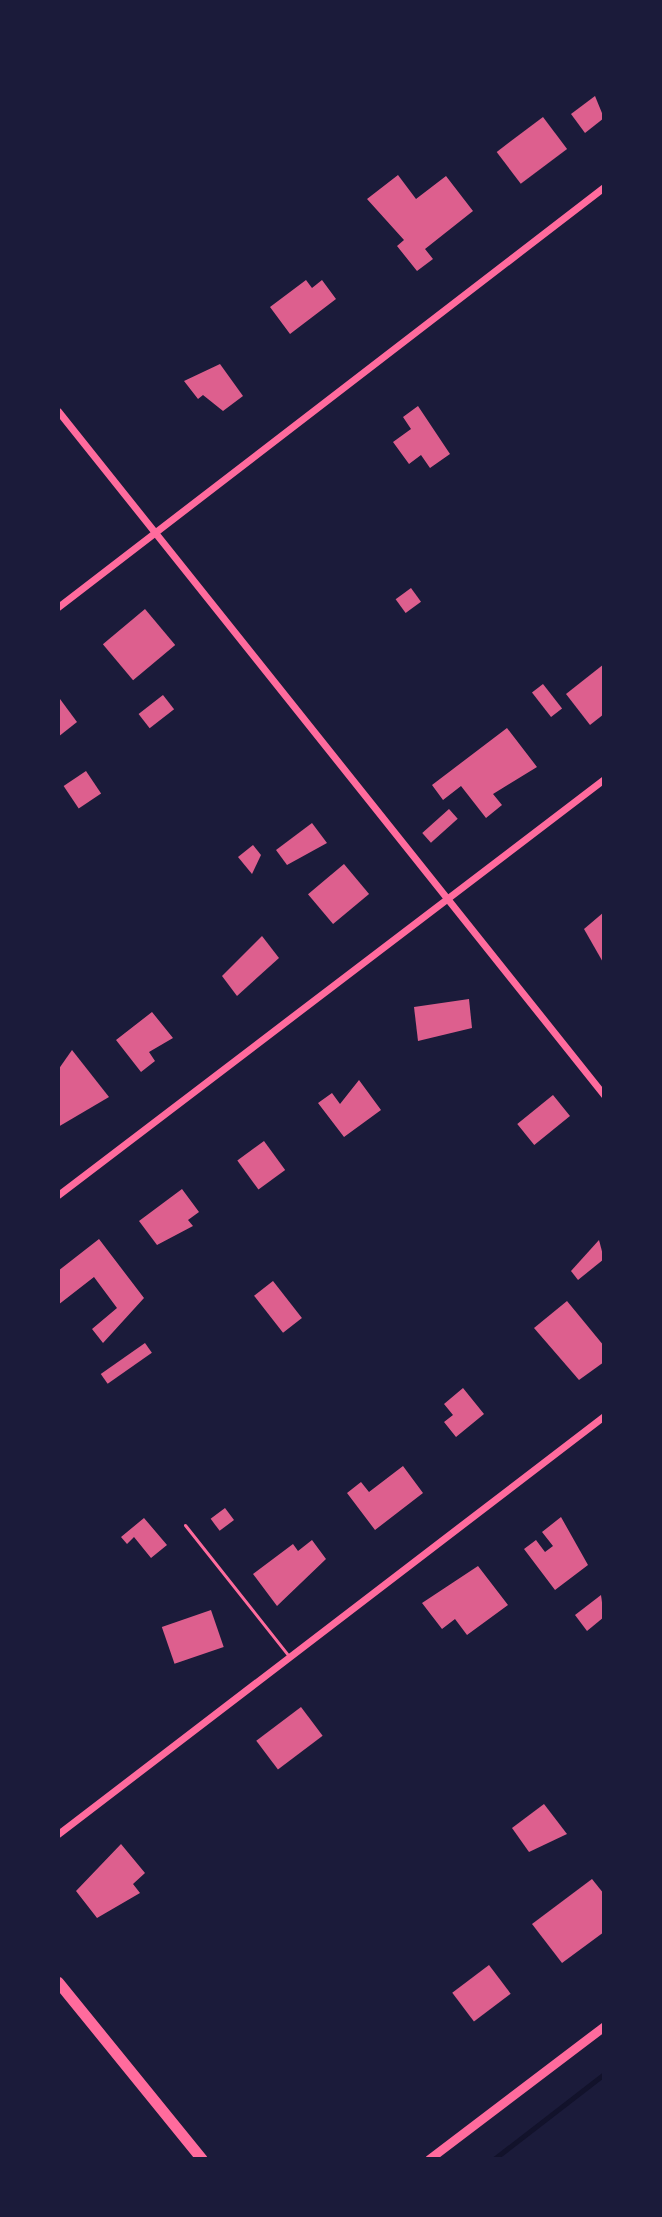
<!DOCTYPE html>
<style>
body{margin:0}
#map{position:relative;width:662px;height:2217px;overflow:hidden;background:#1b1b3a;font-family:Lora,serif}
div>[style]{position:absolute}
.stream>*{height:5px;margin:-2.5px;padding:0 2.5px;transform-origin:2.5px;border-radius:2.5px;background:#12122b}
.building>*{inset:0;background:#dd5f8e;transform-origin:0 0}
.service>*{height:3px;margin:-1.5px;padding:0 1.5px;transform-origin:1.5px;border-radius:1.5px;background:#ff6b9d}
.minor>*{height:7px;margin:-3.5px;padding:0 3.5px;transform-origin:3.5px;border-radius:3.5px;background:#ff6b9d}
.secondary>*{height:9px;margin:-4.5px;padding:0 4.5px;transform-origin:4.5px;border-radius:4.5px;background:#ff6b9d}
.primary>*{height:11px;margin:-5.5px;padding:0 5.5px;transform-origin:5.5px;border-radius:5.5px;background:#ff6b9d}
span{translate:-50% -50%;white-space:nowrap;text-align:center;line-height:1.15;-webkit-text-stroke:6px #1b1b3a;paint-order:stroke}
.frame{position:absolute;inset:0;border:60px solid #1b1b3a;pointer-events:none}
</style>
<div id="map">
<div class="stream">
<div style="left:494px;top:2159px;width:139px;rotate:-37.7deg"></div>
</div>
<div class="building">
<div style="clip-path:polygon(595px 96px,604px 118px,585px 133px,571px 114px)"></div>
<div style="left:543px;top:117px;width:40px;height:58px;rotate:53deg"></div>
<div style="clip-path:polygon(398px 175px,416px 199px,446px 176px,473px 211px,425px 249px,433px 259px,417px 271px,397px 246px,404px 240px,367px 199px)"></div>
<div style="clip-path:polygon(306px 280px,312px 288px,322px 280px,336px 299px,290px 334px,270px 307px)"></div>
<div style="clip-path:polygon(220px 364px,243px 396px,223px 411px,203px 395px,198px 399px,184px 381px)"></div>
<div style="clip-path:polygon(418px 406px,450px 454px,430px 468px,421px 455px,409px 464px,393px 442px,411px 429px,403px 417px)"></div>
<div style="left:411px;top:588px;width:17px;height:19px;rotate:54deg"></div>
<div style="left:145px;top:609px;width:47px;height:55px;rotate:50deg"></div>
<div style="clip-path:polygon(604px 664px,604px 714px,590px 725px,566px 694px)"></div>
<div style="left:543px;top:684px;width:31px;height:14px;rotate:52deg"></div>
<div style="left:163px;top:695px;width:18px;height:31px;rotate:52deg"></div>
<div style="clip-path:polygon(60px 699px,77px 722px,58px 737px,58px 701px)"></div>
<div style="clip-path:polygon(507px 728px,537px 767px,493px 794px,502px 805px,486px 818px,461px 786px,443px 800px,432px 785px)"></div>
<div style="left:86px;top:771px;width:27px;height:27px;rotate:56deg"></div>
<div style="left:449px;top:809px;width:13px;height:36px;rotate:48deg"></div>
<div style="clip-path:polygon(312px 823px,327px 843px,287px 865px,276px 850px)"></div>
<div style="clip-path:polygon(253px 845px,261px 855px,252px 874px,238px 857px)"></div>
<div style="left:344px;top:864px;width:39px;height:47px;rotate:50deg"></div>
<div style="clip-path:polygon(604px 912px,604px 964px,584px 929px)"></div>
<div style="clip-path:polygon(262px 936px,279px 958px,237px 996px,222px 976px)"></div>
<div style="clip-path:polygon(469px 999px,472px 1028px,418px 1041px,414px 1007px)"></div>
<div style="clip-path:polygon(152px 1012px,173px 1038px,149px 1052px,155px 1061px,141px 1072px,116px 1040px)"></div>
<div style="clip-path:polygon(72px 1050px,109px 1097px,58px 1127px,58px 1070px)"></div>
<div style="clip-path:polygon(359px 1080px,381px 1110px,344px 1137px,318px 1103px,332px 1093px,340px 1104px)"></div>
<div style="left:553px;top:1095px;width:27px;height:46px;rotate:51deg"></div>
<div style="left:264px;top:1141px;width:36px;height:33px;rotate:54deg"></div>
<div style="clip-path:polygon(182px 1189px,199px 1212px,188px 1220px,193px 1226px,157px 1245px,139px 1221px)"></div>
<div style="clip-path:polygon(99px 1239px,144px 1298px,103px 1343px,92px 1329px,117px 1308px,94px 1277px,58px 1305px,58px 1271px)"></div>
<div style="clip-path:polygon(599px 1240px,604px 1259px,578px 1280px,571px 1271px)"></div>
<div style="left:273px;top:1281px;width:47px;height:24px;rotate:52deg"></div>
<div style="clip-path:polygon(567px 1301px,604px 1346px,604px 1362px,579px 1380px,534px 1328px)"></div>
<div style="left:145px;top:1343px;width:12px;height:54px;rotate:55deg"></div>
<div style="clip-path:polygon(463px 1388px,484px 1414px,456px 1437px,444px 1422px,453px 1415px,444px 1404px)"></div>
<div style="clip-path:polygon(403px 1466px,423px 1493px,375px 1530px,347px 1493px,361px 1482px,369px 1492px)"></div>
<div style="left:225px;top:1508px;width:15px;height:18px;rotate:53deg"></div>
<div style="clip-path:polygon(561px 1517px,588px 1565px,555px 1590px,524px 1549px,536px 1540px,545px 1552px,553px 1546px,542px 1532px)"></div>
<div style="clip-path:polygon(144px 1518px,167px 1545px,151px 1558px,134px 1537px,127px 1544px,121px 1537px)"></div>
<div style="clip-path:polygon(312px 1540px,326px 1559px,277px 1606px,253px 1574px,293px 1544px,298px 1551px)"></div>
<div style="clip-path:polygon(478px 1566px,508px 1605px,467px 1635px,455px 1619px,442px 1629px,422px 1603px)"></div>
<div style="clip-path:polygon(601px 1595px,604px 1617px,587px 1631px,575px 1615px)"></div>
<div style="left:211px;top:1610px;width:39px;height:52px;rotate:71deg"></div>
<div style="left:301px;top:1707px;width:36px;height:56px;rotate:53deg"></div>
<div style="clip-path:polygon(544px 1804px,567px 1834px,529px 1852px,512px 1828px)"></div>
<div style="clip-path:polygon(121px 1844px,145px 1873px,133px 1884px,140px 1893px,97px 1918px,76px 1891px)"></div>
<div style="clip-path:polygon(592px 1879px,604px 1894px,604px 1932px,562px 1963px,532px 1924px)"></div>
<div style="left:489px;top:1965px;width:36px;height:46px;rotate:53deg"></div>
</div>
<div class="service">
<div style="left:185px;top:1525px;width:167px;rotate:51.6deg"></div>
</div>
<div class="minor">
<div style="left:58px;top:411px;width:875px;rotate:51.4deg"></div>
<div style="left:58px;top:607px;width:689px;rotate:-37.57deg"></div>
<div style="left:58px;top:1195px;width:686px;rotate:-37.3deg"></div>
<div style="left:58px;top:1834px;width:688px;rotate:-37.44deg"></div>
</div>
<div class="secondary">
<div style="left:429px;top:2159px;width:220px;rotate:-37.2deg"></div>
</div>
<div class="primary">
<div style="left:58px;top:1982px;width:228px;rotate:50.9deg"></div>
</div>
<div class="frame"></div>
</div>
